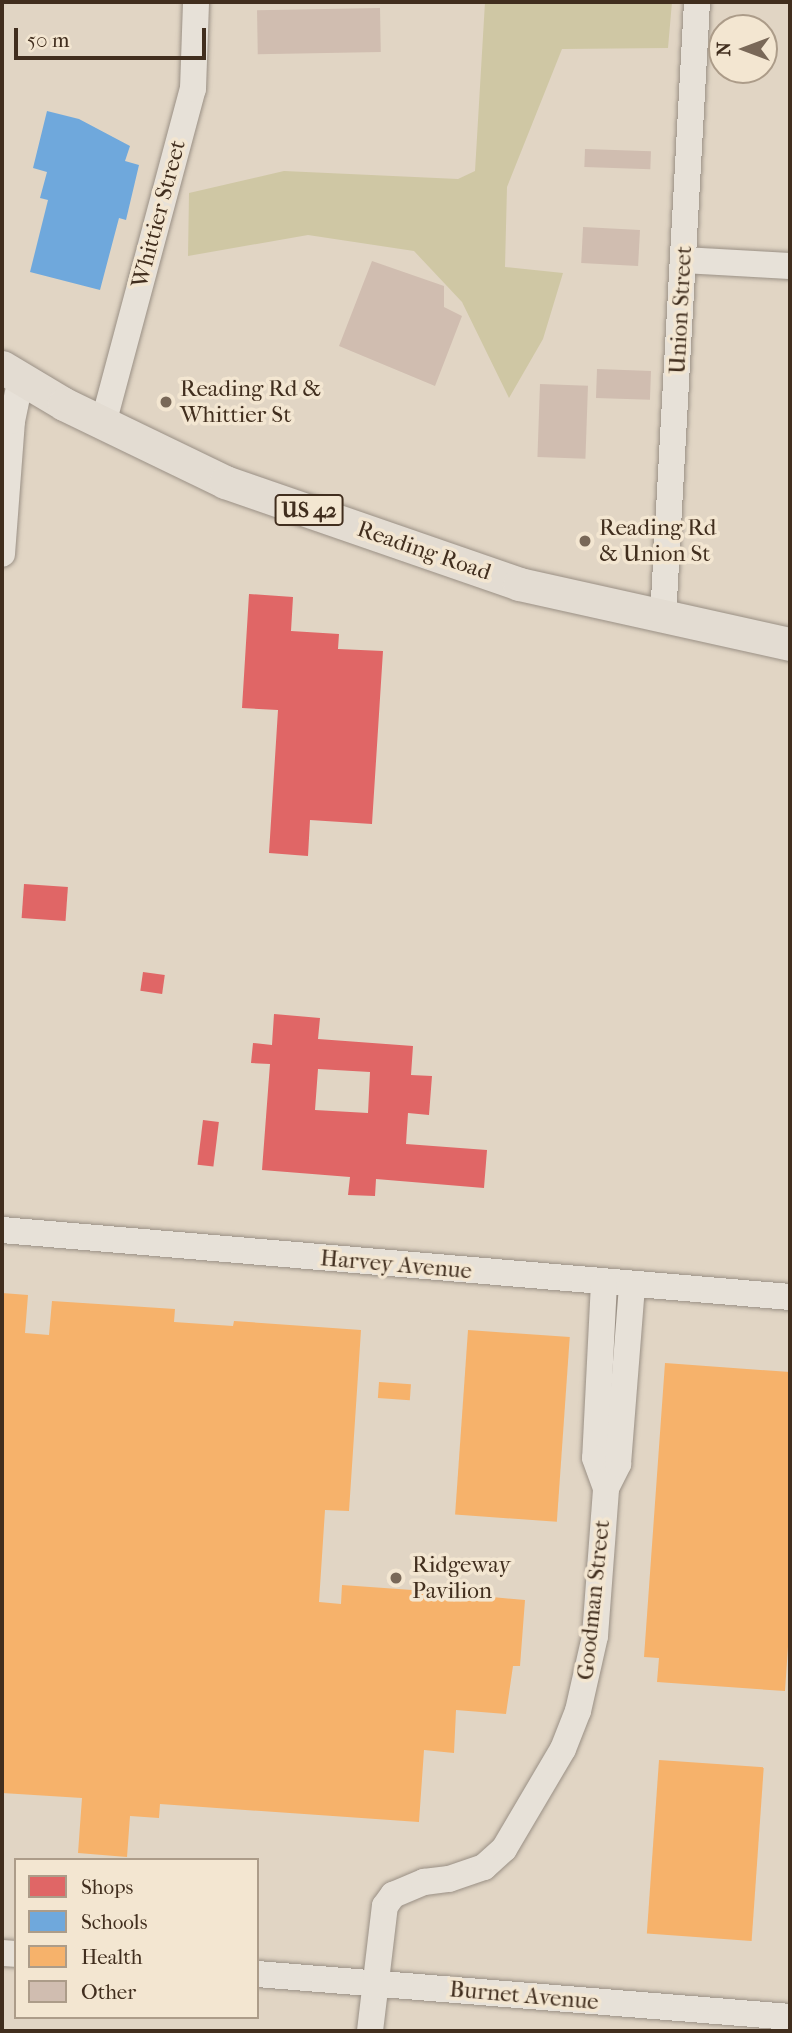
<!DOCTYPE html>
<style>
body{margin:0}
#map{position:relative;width:792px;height:2033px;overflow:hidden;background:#e1d5c4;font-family:"IM FELL French Canon",serif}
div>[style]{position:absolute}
.green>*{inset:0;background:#cfc7a4}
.shops>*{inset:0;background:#e06666;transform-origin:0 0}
.schools>*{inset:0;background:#6fa8dc}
.health>*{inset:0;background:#f6b26b;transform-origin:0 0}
.building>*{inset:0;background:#d0bdb0;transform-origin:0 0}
.roads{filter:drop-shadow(0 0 2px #9a9085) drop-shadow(0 0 2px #9a9085)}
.minor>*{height:26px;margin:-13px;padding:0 13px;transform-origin:13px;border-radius:13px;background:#e7e1d8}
.major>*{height:33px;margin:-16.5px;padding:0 16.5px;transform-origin:16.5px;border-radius:16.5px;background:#e3dcd2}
.dots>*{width:19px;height:19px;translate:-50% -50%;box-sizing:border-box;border:4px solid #f3e6d1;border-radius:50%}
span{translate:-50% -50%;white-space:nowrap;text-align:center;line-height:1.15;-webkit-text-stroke:7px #f3e6d1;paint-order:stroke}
.shield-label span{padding:2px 5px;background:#f3e6d1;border:2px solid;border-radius:5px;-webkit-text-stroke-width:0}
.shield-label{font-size:21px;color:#412e1e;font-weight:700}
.street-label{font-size:23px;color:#412e1e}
.poi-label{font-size:23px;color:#412e1e}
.left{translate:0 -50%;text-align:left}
.frame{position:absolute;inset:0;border:4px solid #412e1e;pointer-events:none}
.legend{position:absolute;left:14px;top:1858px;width:245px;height:161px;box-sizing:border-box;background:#f3e6d1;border:2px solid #ac9c89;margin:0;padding:9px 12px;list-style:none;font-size:21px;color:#412e1e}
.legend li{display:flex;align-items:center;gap:14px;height:35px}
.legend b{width:35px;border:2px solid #ac9c89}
.north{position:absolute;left:708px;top:14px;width:70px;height:70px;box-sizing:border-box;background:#f3e6d1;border:2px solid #ac9c89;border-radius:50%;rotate:270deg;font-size:19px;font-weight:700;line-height:28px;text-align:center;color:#412e1e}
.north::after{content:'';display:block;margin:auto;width:24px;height:32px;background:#796858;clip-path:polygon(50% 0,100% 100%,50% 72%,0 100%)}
.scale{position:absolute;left:14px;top:28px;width:192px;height:32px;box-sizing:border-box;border:4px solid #412e1e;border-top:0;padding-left:9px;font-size:21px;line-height:24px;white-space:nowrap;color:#412e1e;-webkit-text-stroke:5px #f3e6d1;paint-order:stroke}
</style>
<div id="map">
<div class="green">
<div style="clip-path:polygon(485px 2px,672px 2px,668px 48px,562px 49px,507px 187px,505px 267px,563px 273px,543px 339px,509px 398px,462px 302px,414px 251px,308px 235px,188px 256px,189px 193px,284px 171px,458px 179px,475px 171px)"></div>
</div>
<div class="shops">
<div style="clip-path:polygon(249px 594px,293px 597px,291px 631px,339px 634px,338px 649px,383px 651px,372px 824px,310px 820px,308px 856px,269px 853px,278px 710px,242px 708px)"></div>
<div style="left:24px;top:884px;width:44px;height:34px;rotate:4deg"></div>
<div style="left:143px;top:972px;width:22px;height:19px;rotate:8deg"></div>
<div style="clip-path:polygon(evenodd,274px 1014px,320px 1018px,318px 1039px,413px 1046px,411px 1075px,432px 1076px,429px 1115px,408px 1113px,406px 1144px,487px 1150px,484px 1188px,376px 1179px,375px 1196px,348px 1195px,350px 1177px,262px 1170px,270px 1064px,251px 1063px,253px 1043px,272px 1045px,274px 1014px,318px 1069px,370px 1072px,368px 1113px,315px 1110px,318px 1069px)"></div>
<div style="left:203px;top:1120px;width:16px;height:45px;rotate:7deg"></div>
</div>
<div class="schools">
<div style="clip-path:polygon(47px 111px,79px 119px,130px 146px,125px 161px,139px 165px,126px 220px,119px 218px,100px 290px,30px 272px,48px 200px,40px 198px,47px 172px,33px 168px)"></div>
</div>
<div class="health">
<div style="clip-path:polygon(2px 1293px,28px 1295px,25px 1333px,49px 1335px,52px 1301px,175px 1309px,174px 1322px,233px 1326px,234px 1321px,361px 1330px,349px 1511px,325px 1510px,319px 1602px,341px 1604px,342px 1585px,468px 1594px,468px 1586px,493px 1588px,492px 1597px,525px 1600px,520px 1666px,513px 1666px,506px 1714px,456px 1710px,454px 1753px,424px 1750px,419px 1822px,160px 1804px,159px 1818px,130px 1816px,127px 1857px,78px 1853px,82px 1798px,2px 1793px)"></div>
<div style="left:468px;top:1330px;width:102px;height:185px;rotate:4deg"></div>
<div style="clip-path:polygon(665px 1363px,790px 1372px,790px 1617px,785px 1691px,657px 1682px,659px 1658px,644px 1657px)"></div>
<div style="left:379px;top:1382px;width:32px;height:16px;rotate:4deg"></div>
<div style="left:659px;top:1760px;width:105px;height:174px;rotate:4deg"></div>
</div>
<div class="building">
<div style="left:380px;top:8px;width:44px;height:123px;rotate:89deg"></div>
<div style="left:585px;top:149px;width:66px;height:18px;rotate:2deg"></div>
<div style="left:640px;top:230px;width:36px;height:57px;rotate:93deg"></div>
<div style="clip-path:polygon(372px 261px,444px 286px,444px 307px,462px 316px,435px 386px,339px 346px)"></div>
<div style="left:597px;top:369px;width:54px;height:29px;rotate:2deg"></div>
<div style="left:540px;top:384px;width:48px;height:73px;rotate:2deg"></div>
</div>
<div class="roads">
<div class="minor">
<div style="left:683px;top:260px;width:107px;rotate:3.2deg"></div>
<div style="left:103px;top:424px;width:347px;rotate:-75deg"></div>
<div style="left:193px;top:89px;width:87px;rotate:-88deg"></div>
<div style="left:2px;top:554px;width:133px;rotate:-85.7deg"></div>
<div style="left:12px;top:421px;width:44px;rotate:-78.2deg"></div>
<div style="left:663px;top:618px;width:617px;rotate:-86.84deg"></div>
<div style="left:2px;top:1230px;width:791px;rotate:4.86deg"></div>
<div style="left:604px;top:1283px;width:175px;rotate:92.9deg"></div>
<div style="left:595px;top:1458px;width:32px;rotate:70deg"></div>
<div style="left:2px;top:1953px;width:14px;rotate:4deg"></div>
<div style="left:257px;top:1974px;width:535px;rotate:4.61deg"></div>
<div style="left:370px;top:2031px;width:126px;rotate:-83.2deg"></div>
<div style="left:385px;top:1906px;width:14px;rotate:-54deg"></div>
<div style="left:393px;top:1895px;width:34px;rotate:-23deg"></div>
<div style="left:424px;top:1882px;width:25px;rotate:-7deg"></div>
<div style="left:449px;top:1879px;width:37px;rotate:-19deg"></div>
<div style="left:484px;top:1867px;width:27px;rotate:-42deg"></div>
<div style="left:504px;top:1849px;width:116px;rotate:-59.5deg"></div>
<div style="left:563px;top:1749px;width:41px;rotate:-68.5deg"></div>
<div style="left:578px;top:1711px;width:77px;rotate:-77.2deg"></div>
<div style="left:595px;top:1636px;width:148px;rotate:-85.7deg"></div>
<div style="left:606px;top:1488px;width:27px;rotate:-63deg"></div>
<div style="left:618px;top:1464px;width:179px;rotate:-85.5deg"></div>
</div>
<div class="major">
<div style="left:2px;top:367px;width:72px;rotate:30.8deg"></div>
<div style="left:64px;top:404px;width:179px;rotate:25.8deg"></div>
<div style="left:225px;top:482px;width:311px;rotate:19.1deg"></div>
<div style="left:519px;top:584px;width:278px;rotate:12.5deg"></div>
</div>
</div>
<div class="dots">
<div style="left:166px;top:402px;background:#796858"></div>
<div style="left:585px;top:541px;background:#796858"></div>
<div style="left:396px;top:1578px;background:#796858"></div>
</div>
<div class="shield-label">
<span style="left:309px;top:510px">US 42</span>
</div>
<div class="street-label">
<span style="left:159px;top:214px;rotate:-75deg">Whittier Street</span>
<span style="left:681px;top:310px;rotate:-87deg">Union Street</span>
<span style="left:424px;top:551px;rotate:19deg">Reading Road</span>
<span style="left:396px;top:1265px;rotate:5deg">Harvey Avenue</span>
<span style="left:594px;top:1600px;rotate:-84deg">Goodman Street</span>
<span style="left:524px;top:1996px;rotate:5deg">Burnet Avenue</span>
</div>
<div class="poi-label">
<span class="left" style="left:180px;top:402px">Reading Rd &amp;<br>Whittier St</span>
<span class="left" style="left:599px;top:541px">Reading Rd<br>&amp; Union St</span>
<span class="left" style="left:412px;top:1578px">Ridgeway<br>Pavilion</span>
</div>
<div class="frame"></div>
<ul class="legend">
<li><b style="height:19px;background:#e06666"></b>Shops</li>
<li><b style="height:19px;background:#6fa8dc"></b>Schools</li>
<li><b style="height:19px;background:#f6b26b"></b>Health</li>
<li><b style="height:19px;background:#d0bdb0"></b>Other</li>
</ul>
<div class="north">N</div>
<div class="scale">50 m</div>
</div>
